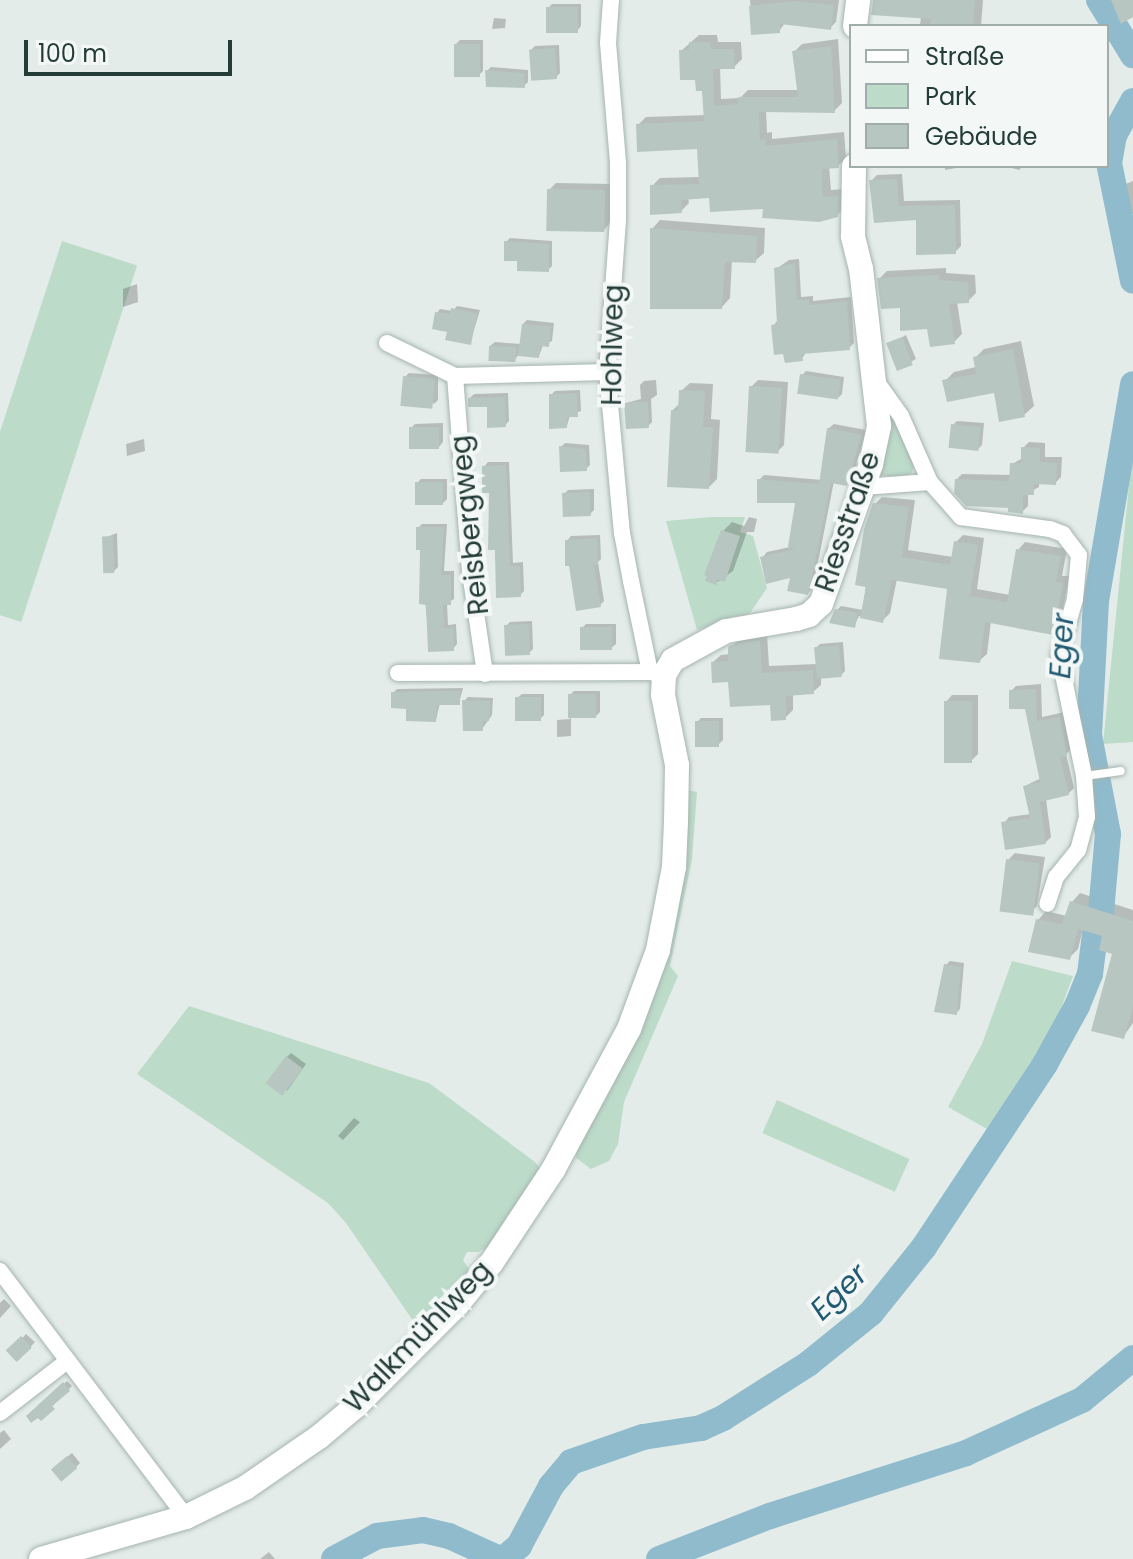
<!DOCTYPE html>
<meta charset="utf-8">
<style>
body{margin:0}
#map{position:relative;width:1133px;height:1559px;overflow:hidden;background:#e3ece9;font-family:Poppins,sans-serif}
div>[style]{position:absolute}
.green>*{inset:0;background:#bddbc9;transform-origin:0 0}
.shadow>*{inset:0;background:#0003;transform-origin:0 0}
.river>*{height:26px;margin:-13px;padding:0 13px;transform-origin:13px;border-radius:13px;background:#8fbbcd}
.building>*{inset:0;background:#b8c6c2;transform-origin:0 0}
.roads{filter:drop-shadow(0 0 2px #a6b4b0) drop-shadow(0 0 2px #a6b4b0)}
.lane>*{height:8px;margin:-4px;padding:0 4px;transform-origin:4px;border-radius:4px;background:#fff}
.street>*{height:16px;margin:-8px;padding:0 8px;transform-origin:8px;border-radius:8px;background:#fff}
.secondary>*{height:24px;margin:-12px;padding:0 12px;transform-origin:12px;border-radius:12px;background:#fff}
span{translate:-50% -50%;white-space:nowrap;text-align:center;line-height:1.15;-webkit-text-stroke:8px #f3f8f6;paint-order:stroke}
.street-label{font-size:28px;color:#243c38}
.water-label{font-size:30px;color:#225b73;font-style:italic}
.legend{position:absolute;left:849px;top:24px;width:260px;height:144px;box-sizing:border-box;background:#f3f8f6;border:2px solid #a0adaa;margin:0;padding:10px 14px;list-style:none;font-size:24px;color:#243c38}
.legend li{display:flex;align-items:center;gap:16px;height:40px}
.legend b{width:40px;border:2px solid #a0adaa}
.scale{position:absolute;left:24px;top:40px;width:208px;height:36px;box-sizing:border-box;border:4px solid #243c38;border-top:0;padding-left:10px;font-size:24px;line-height:28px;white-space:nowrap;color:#243c38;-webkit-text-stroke:6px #f3f8f6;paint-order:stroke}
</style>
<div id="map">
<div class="green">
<div style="left:62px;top:241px;width:79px;height:375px;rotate:18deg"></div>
<div style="clip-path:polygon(890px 411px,916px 463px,911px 474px,898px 478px,878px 474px)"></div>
<div style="clip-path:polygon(1133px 443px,1133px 742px,1103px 744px,1133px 446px)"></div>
<div style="clip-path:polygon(712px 517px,745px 517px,740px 532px,753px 536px,767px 588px,750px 613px,697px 630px,666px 521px)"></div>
<div style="clip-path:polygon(687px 790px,697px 792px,692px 859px,670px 966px,678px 976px,624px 1102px,618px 1144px,609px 1161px,591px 1169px,576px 1158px,576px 1146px,629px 1050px)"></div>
<div style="clip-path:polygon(1012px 961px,1073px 976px,1052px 1033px,987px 1129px,948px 1107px,982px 1044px)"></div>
<div style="clip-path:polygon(189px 1006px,429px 1083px,535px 1162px,544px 1173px,493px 1245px,478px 1252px,467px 1252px,463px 1260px,469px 1269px,418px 1328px,346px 1223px,328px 1203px,137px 1074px)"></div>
<div style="left:777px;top:1100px;width:145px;height:36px;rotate:24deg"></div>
</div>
<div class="shadow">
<div style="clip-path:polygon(750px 0,839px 0,836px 22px,830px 28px,785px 23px,779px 31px,753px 33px)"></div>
<div style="clip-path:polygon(873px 0,983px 0,981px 26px,920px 26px,921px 16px)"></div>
<div style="clip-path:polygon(552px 4px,581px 4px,581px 26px,577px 31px,548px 8px)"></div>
<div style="clip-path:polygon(494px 18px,506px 19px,505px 28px,492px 29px)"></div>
<div style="clip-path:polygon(699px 35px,717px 35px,718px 42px,741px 42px,742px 59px,734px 67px,720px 67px,721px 99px,740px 98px,748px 90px,799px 90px,794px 52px,802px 44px,838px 39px,842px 103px,834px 111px,766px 110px,767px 133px,772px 132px,772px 139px,844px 132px,846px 158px,838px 166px,829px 166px,831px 190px,846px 189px,845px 207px,837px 215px,711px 196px,688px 197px,689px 203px,681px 211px,652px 186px,660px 178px,701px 177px,699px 146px,638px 125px,646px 117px,706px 115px,704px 89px,681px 51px)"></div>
<div style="clip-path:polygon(460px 40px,483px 40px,483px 71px,479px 75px,456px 44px)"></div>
<div style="clip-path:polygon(559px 45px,560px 73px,556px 77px,531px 50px,535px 46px)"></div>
<div style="clip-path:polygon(491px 67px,528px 70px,528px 82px,524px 86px,487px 71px)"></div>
<div style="clip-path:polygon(945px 166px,967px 166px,945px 170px)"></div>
<div style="clip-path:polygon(1005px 166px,1023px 166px,1019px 170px)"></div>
<div style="clip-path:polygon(902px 174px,904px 201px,960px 200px,961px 246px,955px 252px,918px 218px,876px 221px,871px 181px,877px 175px)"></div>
<div style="clip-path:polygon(1133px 181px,1133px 214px,1130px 214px,1129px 207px,1124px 208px,1121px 186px)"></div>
<div style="clip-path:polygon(556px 183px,611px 184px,610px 223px,604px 230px,549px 190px)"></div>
<div style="clip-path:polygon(660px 220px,765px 228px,764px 253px,755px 261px,732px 260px,730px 298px,722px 307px,652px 229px)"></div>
<div style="clip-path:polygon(510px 238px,552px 241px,552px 266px,548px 270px,519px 259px,506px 242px)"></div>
<div style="clip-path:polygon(799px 259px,801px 297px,813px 296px,813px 301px,851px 297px,854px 343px,849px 348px,806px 352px,802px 359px,773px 326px,777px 321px,776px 269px,789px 260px)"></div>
<div style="clip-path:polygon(946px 268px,946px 273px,975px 275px,976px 293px,968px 301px,957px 302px,962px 334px,954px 342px,902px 305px,879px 279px,887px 271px)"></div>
<div style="clip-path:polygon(137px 284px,138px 302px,123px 307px,123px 289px)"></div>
<div style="clip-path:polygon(457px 306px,480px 310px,470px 343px,449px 330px,437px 313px,440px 309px,453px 311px)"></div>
<div style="clip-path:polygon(527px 320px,554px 323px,552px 341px,543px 345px,539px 356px,519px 354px,514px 361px,490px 346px,495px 342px,521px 344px,523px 324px)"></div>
<div style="clip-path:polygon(906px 335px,916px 359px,898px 369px,888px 345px)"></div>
<div style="clip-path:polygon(1021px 341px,1034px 406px,1024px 415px,995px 391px,945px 381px,954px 372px,976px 367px,975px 358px,984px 349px)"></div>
<div style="clip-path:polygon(806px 371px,844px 377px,842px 394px,838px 398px,802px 375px)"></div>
<div style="clip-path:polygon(409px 373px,438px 375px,438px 400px,434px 404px,405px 377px)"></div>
<div style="clip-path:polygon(656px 380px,657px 395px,651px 399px,652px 422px,648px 426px,626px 403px,641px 399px,640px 385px,644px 381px)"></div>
<div style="clip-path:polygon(758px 380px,788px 382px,784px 445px,777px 452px,751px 387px)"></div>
<div style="clip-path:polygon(690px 383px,713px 384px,711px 419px,720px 420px,717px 479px,709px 487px,673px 410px,681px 402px,681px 391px)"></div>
<div style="clip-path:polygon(580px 390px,581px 411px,570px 415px,567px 426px,551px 395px,555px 391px)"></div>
<div style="clip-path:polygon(508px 393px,509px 421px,505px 425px,489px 405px,470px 398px,474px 394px)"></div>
<div style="clip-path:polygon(957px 421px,984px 423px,982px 445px,978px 449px,953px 425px)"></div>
<div style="clip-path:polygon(443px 423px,443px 442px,439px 447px,411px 428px,415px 424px)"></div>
<div style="clip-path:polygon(834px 424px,866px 430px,852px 479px,847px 484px,834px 481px,813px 588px,808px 593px,792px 575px,762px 558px,767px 552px,790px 547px,797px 501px,759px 480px,764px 475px,822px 480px,828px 429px)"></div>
<div style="clip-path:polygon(144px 439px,145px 451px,127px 456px,126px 444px)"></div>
<div style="clip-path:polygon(1029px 442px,1045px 443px,1045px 457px,1062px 457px,1061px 477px,1055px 483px,1039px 482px,1039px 487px,1028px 493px,1028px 506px,1022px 512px,956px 480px,962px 474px,1011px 475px,1012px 464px,1023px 458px,1023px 448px)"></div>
<div style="clip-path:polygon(565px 443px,589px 445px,590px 465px,586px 469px,561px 447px)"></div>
<div style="clip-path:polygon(488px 462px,509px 462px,513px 563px,523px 562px,524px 591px,520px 595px,498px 596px,491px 491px,484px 467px)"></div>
<div style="clip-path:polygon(421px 479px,447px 479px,447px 499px,443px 503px,417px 483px)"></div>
<div style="clip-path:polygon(594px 489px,594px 510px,590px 514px,564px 494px,568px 490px)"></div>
<div style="clip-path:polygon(882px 497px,915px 500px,908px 550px,953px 557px,956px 542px,963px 535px,984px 538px,977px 589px,1010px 595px,1018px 550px,1025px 542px,1067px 549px,1062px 576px,1069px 576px,1060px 625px,1053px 633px,991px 621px,987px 654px,979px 661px,949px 587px,897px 579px,890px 613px,882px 621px,859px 616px,854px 626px,837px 610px,841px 606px,863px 610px,875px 504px)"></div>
<div style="clip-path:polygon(749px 517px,757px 519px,754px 532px,747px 532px,733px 571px,716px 583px,723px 531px,732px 522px,744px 526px)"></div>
<div style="clip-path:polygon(422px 524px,447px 524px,444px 571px,454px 571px,454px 599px,447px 603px,448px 625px,456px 624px,457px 644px,453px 649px,430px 650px,418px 528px)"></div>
<div style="clip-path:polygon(117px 533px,118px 567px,114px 571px,104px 538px)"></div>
<div style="clip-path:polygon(600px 535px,601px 559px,598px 562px,604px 601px,600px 605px,567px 541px,571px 536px)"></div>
<div style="clip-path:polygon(532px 621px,533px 649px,529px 653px,506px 626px,510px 622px)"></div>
<div style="clip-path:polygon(586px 624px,616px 624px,616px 644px,611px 648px,582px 628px)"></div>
<div style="clip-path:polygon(767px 634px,769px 666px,817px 664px,816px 648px,820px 644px,843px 642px,845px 671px,841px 675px,821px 677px,821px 685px,813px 692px,793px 693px,793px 710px,785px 718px,772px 703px,730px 680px,713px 662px,721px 655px,730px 654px,730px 648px,738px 640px)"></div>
<div style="clip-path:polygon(1041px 684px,1042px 717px,1065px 712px,1072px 748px,1066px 754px,1074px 788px,1068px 794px,1046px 799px,1051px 837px,1045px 843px,1004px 823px,1009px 817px,1031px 814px,1025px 786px,1041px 778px,1027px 707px,1011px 691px,1016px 686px)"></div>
<div style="clip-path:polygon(463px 688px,459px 703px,440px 703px,436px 720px,408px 707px,393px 693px,397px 689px)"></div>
<div style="clip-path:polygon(574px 691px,600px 691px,600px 712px,596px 716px,571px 716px,571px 736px,557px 737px,557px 720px,570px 719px,570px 695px)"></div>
<div style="clip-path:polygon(522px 694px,544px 694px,544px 715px,540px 719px,517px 698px)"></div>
<div style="clip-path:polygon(952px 695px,978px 695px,978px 754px,971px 761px,946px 702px)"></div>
<div style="clip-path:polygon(468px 697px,493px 698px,492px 715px,482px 729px,464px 701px)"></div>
<div style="clip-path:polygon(701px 718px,723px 718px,723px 740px,719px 744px,697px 722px)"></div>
<div style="clip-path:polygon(1015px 853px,1045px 857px,1037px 906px,1030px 913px,1008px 860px)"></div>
<div style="clip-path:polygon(1080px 893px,1133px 910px,1133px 1023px,1123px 1037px,1115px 953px,1105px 935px,1083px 929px,1078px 949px,1069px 958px,1038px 920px,1046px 911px,1067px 916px,1072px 902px)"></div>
<div style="clip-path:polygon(950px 961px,964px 963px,960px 1009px,956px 1013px,946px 965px)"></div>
<div style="clip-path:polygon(291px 1053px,306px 1064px,287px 1091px,287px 1057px)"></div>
<div style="clip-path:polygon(354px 1118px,360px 1122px,343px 1140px,338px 1136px)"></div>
<div style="clip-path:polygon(4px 1299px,11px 1306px,0 1318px,0 1303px)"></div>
<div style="left:26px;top:1334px;width:12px;height:25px;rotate:42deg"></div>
<div style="clip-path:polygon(67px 1381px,72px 1386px,41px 1418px,28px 1416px)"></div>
<div style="clip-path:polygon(4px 1430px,11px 1439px,0 1449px,0 1433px)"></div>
<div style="clip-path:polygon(72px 1453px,80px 1463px,76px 1467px,57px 1465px)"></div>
<div style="clip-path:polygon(269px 1552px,275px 1559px,260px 1559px)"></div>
</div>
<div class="river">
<div style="left:1099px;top:0;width:65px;rotate:58.3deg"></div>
<div style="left:1133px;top:101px;width:39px;rotate:119deg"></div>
<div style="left:1114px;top:135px;width:28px;rotate:100deg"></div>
<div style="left:1109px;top:163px;width:120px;rotate:78.5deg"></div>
<div style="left:1101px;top:912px;width:78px;rotate:-84.9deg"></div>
<div style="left:1108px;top:834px;width:101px;rotate:-100.9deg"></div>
<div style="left:1089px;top:735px;width:134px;rotate:-87deg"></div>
<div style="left:1096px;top:601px;width:220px;rotate:-80.3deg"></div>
<div style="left:334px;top:1559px;width:49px;rotate:-28.1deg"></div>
<div style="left:377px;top:1536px;width:46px;rotate:-7.4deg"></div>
<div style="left:423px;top:1530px;width:27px;rotate:13deg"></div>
<div style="left:449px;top:1536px;width:56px;rotate:24.3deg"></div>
<div style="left:503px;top:1559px;width:21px;rotate:-39deg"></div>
<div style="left:519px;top:1546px;width:68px;rotate:-61.9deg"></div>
<div style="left:551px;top:1486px;width:31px;rotate:-50deg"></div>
<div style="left:571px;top:1462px;width:76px;rotate:-19.1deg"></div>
<div style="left:643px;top:1437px;width:59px;rotate:-8.8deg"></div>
<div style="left:701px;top:1428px;width:24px;rotate:-24deg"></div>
<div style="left:723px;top:1418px;width:101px;rotate:-32.4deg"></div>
<div style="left:808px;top:1364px;width:81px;rotate:-39deg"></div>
<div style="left:871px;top:1313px;width:85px;rotate:-51.2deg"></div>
<div style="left:924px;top:1247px;width:219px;rotate:-56.5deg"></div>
<div style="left:1045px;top:1064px;width:66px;rotate:-61.1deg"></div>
<div style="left:1077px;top:1006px;width:35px;rotate:-68deg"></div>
<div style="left:1090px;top:974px;width:40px;rotate:-82.9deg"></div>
<div style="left:659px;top:1559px;width:119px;rotate:-21.2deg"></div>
<div style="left:770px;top:1516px;width:206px;rotate:-17.8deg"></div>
<div style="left:966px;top:1453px;width:128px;rotate:-24.6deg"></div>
<div style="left:1082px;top:1400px;width:66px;rotate:-39.5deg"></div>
</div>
<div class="building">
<div style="clip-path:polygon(873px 0,975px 0,973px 26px,930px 26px,931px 19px,871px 15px)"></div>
<div style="clip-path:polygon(1111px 0,1133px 0,1133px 17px,1121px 24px)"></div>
<div style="clip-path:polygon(795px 1px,834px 5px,831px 30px,780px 24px,780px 33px,751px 35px,749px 6px)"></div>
<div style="left:546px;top:7px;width:32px;height:26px"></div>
<div style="clip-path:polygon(689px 42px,710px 42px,711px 49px,734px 49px,735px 69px,713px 69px,714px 106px,738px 104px,738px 97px,798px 97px,792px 51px,831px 46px,835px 113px,759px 112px,760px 140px,765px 139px,765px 146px,837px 139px,839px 168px,822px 169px,823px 197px,839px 196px,838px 217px,819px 222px,762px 218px,763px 209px,710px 212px,709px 198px,681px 200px,682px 213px,650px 215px,650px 185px,699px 184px,697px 149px,637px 152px,636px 124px,704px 121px,702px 91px,696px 91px,695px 80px,680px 80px,679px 50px,689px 50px)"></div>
<div style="left:454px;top:44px;width:26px;height:33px"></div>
<div style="left:555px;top:48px;width:31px;height:26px;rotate:86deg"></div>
<div style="clip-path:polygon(485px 70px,524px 73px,525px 88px,486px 87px)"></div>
<div style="clip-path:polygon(897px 179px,899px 206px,955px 205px,956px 254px,916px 255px,916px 220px,874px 223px,869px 180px)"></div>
<div style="left:547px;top:189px;width:58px;height:42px;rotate:1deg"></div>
<div style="clip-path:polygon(650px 228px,757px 236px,756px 263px,725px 262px,722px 309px,650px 309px)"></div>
<div style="clip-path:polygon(504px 241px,549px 244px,549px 272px,517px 271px,517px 261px,504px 261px)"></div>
<div style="clip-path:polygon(795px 263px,797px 300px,809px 299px,809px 305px,847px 301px,850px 350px,802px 354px,803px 361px,785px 363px,783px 354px,774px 355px,771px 325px,777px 324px,774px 268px)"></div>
<div style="clip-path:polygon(939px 275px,939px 280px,968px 282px,969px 303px,949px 304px,955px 344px,930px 347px,927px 329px,900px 331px,900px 308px,881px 309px,877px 278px)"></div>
<div style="clip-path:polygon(451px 308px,477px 313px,471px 345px,445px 340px,447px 332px,432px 329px,435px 312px,450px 314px)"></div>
<div style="clip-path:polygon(522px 324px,551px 326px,549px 347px,540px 346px,539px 358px,518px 356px)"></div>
<div style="left:902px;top:337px;width:30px;height:17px;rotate:69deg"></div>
<div style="left:489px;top:346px;width:27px;height:15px;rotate:2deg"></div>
<div style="clip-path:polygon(1013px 349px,1025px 417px,999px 422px,994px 393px,947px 402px,942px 380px,976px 374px,973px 357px)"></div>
<div style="left:800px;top:374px;width:41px;height:20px;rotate:8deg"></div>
<div style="left:403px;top:376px;width:32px;height:30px;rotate:5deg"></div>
<div style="left:749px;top:386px;width:33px;height:66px;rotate:3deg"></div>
<div style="clip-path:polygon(679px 390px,705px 391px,703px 427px,713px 427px,709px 489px,667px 487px,671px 410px,678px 410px)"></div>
<div style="clip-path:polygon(577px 393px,578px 417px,567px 417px,567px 428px,549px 429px,549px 394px)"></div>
<div style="clip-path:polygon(505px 397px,506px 427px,487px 428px,487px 407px,468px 407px,468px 398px)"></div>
<div style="clip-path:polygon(639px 402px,648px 402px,649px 428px,626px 429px,624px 403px)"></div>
<div style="left:951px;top:424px;width:30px;height:24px;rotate:6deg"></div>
<div style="left:409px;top:427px;width:30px;height:22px"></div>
<div style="clip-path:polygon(827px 428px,862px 435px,847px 486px,831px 483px,808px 595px,787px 591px,790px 578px,766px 584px,760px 557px,795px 549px,788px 547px,795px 503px,757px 503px,757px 479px,819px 484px)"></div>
<div style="clip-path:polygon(559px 446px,586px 449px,587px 471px,560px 472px)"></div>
<div style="clip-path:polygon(1021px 447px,1040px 448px,1040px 462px,1057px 463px,1056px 485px,1034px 484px,1034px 495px,1023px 495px,1023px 514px,1008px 512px,1008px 508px,966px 506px,954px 493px,955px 479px,1009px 481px,1010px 463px,1021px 463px)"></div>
<div style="clip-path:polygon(506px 465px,510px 566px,520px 566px,521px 597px,496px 598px,495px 550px,488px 550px,489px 493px,482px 493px,482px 466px)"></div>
<div style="left:415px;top:482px;width:28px;height:23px"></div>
<div style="left:590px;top:492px;width:24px;height:28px;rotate:88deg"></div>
<div style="clip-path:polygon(873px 503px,909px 507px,902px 557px,950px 565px,954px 541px,978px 545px,970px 596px,1007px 602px,1016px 549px,1061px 556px,1056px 582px,1063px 583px,1053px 635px,985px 622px,980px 663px,939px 659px,947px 589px,892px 580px,883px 623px,860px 618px,866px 587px,855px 585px,864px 529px)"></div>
<div style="clip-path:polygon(416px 527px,444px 527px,441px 575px,451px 575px,451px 605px,443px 605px,444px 628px,453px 627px,454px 651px,428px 652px,426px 605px,419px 604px,420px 550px,416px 550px)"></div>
<div style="clip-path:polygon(721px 530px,740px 536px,725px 582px,718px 580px,716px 585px,705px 581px,707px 576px,704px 575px)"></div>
<div style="left:113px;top:536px;width:37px;height:11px;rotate:88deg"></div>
<div style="clip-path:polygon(597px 538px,598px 565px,594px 565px,601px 607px,576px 611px,569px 566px,565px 566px,565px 540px)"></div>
<div style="clip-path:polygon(835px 609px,858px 613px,855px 628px,829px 623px)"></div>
<div style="left:529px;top:624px;width:31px;height:25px;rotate:88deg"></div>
<div style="left:612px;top:627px;width:23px;height:32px;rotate:90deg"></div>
<div style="clip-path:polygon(760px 640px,762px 673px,813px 670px,814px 694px,786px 696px,786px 720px,771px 721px,770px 705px,730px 707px,728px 682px,712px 683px,711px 662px,728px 661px,728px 647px,731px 645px)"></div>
<div style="left:839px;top:645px;width:32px;height:25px;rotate:85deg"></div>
<div style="clip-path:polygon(1036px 689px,1037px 721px,1060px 717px,1067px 756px,1060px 757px,1069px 795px,1040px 802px,1046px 844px,1005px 850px,1001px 822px,1030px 818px,1023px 786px,1040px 782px,1025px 709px,1009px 709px,1009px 690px)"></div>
<div style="clip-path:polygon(447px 691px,460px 691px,460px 705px,437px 705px,436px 722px,406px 721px,406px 709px,391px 708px,391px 692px)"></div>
<div style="left:596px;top:694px;width:24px;height:28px;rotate:90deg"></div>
<div style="left:515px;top:697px;width:26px;height:24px"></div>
<div style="clip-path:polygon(462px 700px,490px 701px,489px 721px,483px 721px,483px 731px,463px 731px)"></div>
<div style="left:944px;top:701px;width:28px;height:62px"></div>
<div style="left:695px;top:721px;width:24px;height:26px"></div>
<div style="left:1006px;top:859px;width:34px;height:53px;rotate:7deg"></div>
<div style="clip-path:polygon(1070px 901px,1133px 921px,1133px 1006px,1124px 1039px,1091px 1031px,1112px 954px,1099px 950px,1102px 936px,1078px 929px,1070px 960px,1028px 952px,1036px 919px,1062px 924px)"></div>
<div style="clip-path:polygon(944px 964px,961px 967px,957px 1015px,934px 1012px)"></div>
<div style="left:286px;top:1056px;width:21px;height:34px;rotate:37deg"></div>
<div style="left:21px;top:1336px;width:16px;height:21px;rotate:47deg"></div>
<div style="clip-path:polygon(63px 1382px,70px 1391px,52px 1406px,55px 1409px,41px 1421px,38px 1418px,31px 1423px,26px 1416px)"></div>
<div style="left:67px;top:1456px;width:16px;height:21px;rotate:50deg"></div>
</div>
<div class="roads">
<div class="lane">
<div style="left:1085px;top:776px;width:36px;rotate:-8deg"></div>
</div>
<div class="street">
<div style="left:611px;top:0;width:43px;rotate:94deg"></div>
<div style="left:608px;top:43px;width:120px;rotate:85.2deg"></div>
<div style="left:618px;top:163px;width:57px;rotate:90deg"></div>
<div style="left:618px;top:220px;width:152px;rotate:94.1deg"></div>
<div style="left:607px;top:372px;width:162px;rotate:84.7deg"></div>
<div style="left:622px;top:533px;width:49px;rotate:79.4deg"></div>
<div style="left:631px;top:581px;width:93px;rotate:78.2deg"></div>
<div style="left:650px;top:672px;width:14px;rotate:12deg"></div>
<div style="left:387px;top:343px;width:76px;rotate:25.9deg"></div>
<div style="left:455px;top:376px;width:152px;rotate:-1.5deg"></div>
<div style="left:455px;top:376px;width:197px;rotate:85.6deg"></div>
<div style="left:470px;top:572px;width:103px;rotate:81.6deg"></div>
<div style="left:876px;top:381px;width:43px;rotate:54.5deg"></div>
<div style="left:901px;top:416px;width:72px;rotate:66.3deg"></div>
<div style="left:863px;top:487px;width:67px;rotate:-4.3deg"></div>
<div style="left:930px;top:482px;width:47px;rotate:48.5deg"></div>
<div style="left:961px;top:517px;width:90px;rotate:7.7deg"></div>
<div style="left:1050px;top:529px;width:14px;rotate:21deg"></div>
<div style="left:1063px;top:534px;width:26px;rotate:53deg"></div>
<div style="left:1079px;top:555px;width:44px;rotate:95.2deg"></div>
<div style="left:1075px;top:599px;width:58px;rotate:105.9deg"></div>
<div style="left:1059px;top:655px;width:124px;rotate:78.3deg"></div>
<div style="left:1084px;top:776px;width:41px;rotate:85.8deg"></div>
<div style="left:1087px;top:817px;width:34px;rotate:105deg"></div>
<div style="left:1078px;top:850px;width:35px;rotate:129deg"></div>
<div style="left:1056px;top:877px;width:28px;rotate:108deg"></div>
<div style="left:398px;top:673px;width:252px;rotate:-0.2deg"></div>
<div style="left:0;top:1271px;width:308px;rotate:52.9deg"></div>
<div style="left:0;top:1413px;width:83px;rotate:-37.7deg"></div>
</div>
<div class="secondary">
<div style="left:855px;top:26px;width:26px;rotate:-83deg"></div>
<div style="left:41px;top:1559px;width:151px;rotate:-16.2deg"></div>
<div style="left:186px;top:1517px;width:66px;rotate:-26.2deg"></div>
<div style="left:245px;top:1488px;width:90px;rotate:-34.6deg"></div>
<div style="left:319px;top:1437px;width:48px;rotate:-40deg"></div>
<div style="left:356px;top:1406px;width:143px;rotate:-45deg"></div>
<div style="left:457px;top:1305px;width:55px;rotate:-50.9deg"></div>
<div style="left:492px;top:1262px;width:110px;rotate:-56.5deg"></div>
<div style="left:553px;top:1170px;width:160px;rotate:-61.7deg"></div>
<div style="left:629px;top:1029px;width:84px;rotate:-69.8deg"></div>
<div style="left:658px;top:950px;width:85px;rotate:-79.1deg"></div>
<div style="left:674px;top:867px;width:45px;rotate:-87.5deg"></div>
<div style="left:676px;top:822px;width:57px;rotate:-89deg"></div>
<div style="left:677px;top:765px;width:71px;rotate:-101.3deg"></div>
<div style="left:663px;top:695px;width:20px;rotate:-87deg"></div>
<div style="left:664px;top:675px;width:17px;rotate:-59deg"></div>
<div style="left:673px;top:660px;width:60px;rotate:-28.7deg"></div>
<div style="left:726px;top:631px;width:71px;rotate:-9.7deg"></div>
<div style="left:796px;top:619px;width:14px;rotate:-17deg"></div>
<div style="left:809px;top:615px;width:16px;rotate:-43deg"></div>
<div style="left:821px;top:604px;width:149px;rotate:-70.3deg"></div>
<div style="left:871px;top:464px;width:39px;rotate:-78deg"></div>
<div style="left:879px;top:426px;width:158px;rotate:-96.5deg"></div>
<div style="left:861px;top:269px;width:34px;rotate:-104deg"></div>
<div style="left:853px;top:236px;width:70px;rotate:-89.2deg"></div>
</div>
</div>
<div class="street-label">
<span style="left:613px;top:345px;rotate:-89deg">Hohlweg</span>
<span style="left:848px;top:522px;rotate:-71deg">Riesstraße</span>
<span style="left:470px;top:525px;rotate:-96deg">Reisbergweg</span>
<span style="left:418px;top:1337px;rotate:-46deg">Walkmühlweg</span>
</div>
<div class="water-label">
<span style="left:1062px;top:646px;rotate:-87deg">Eger</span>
<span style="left:839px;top:1292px;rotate:-44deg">Eger</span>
</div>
<ul class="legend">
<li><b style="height:10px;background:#fff"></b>Straße</li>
<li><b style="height:22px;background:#bddbc9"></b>Park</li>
<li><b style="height:22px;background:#b8c6c2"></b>Gebäude</li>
</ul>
<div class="scale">100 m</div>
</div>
